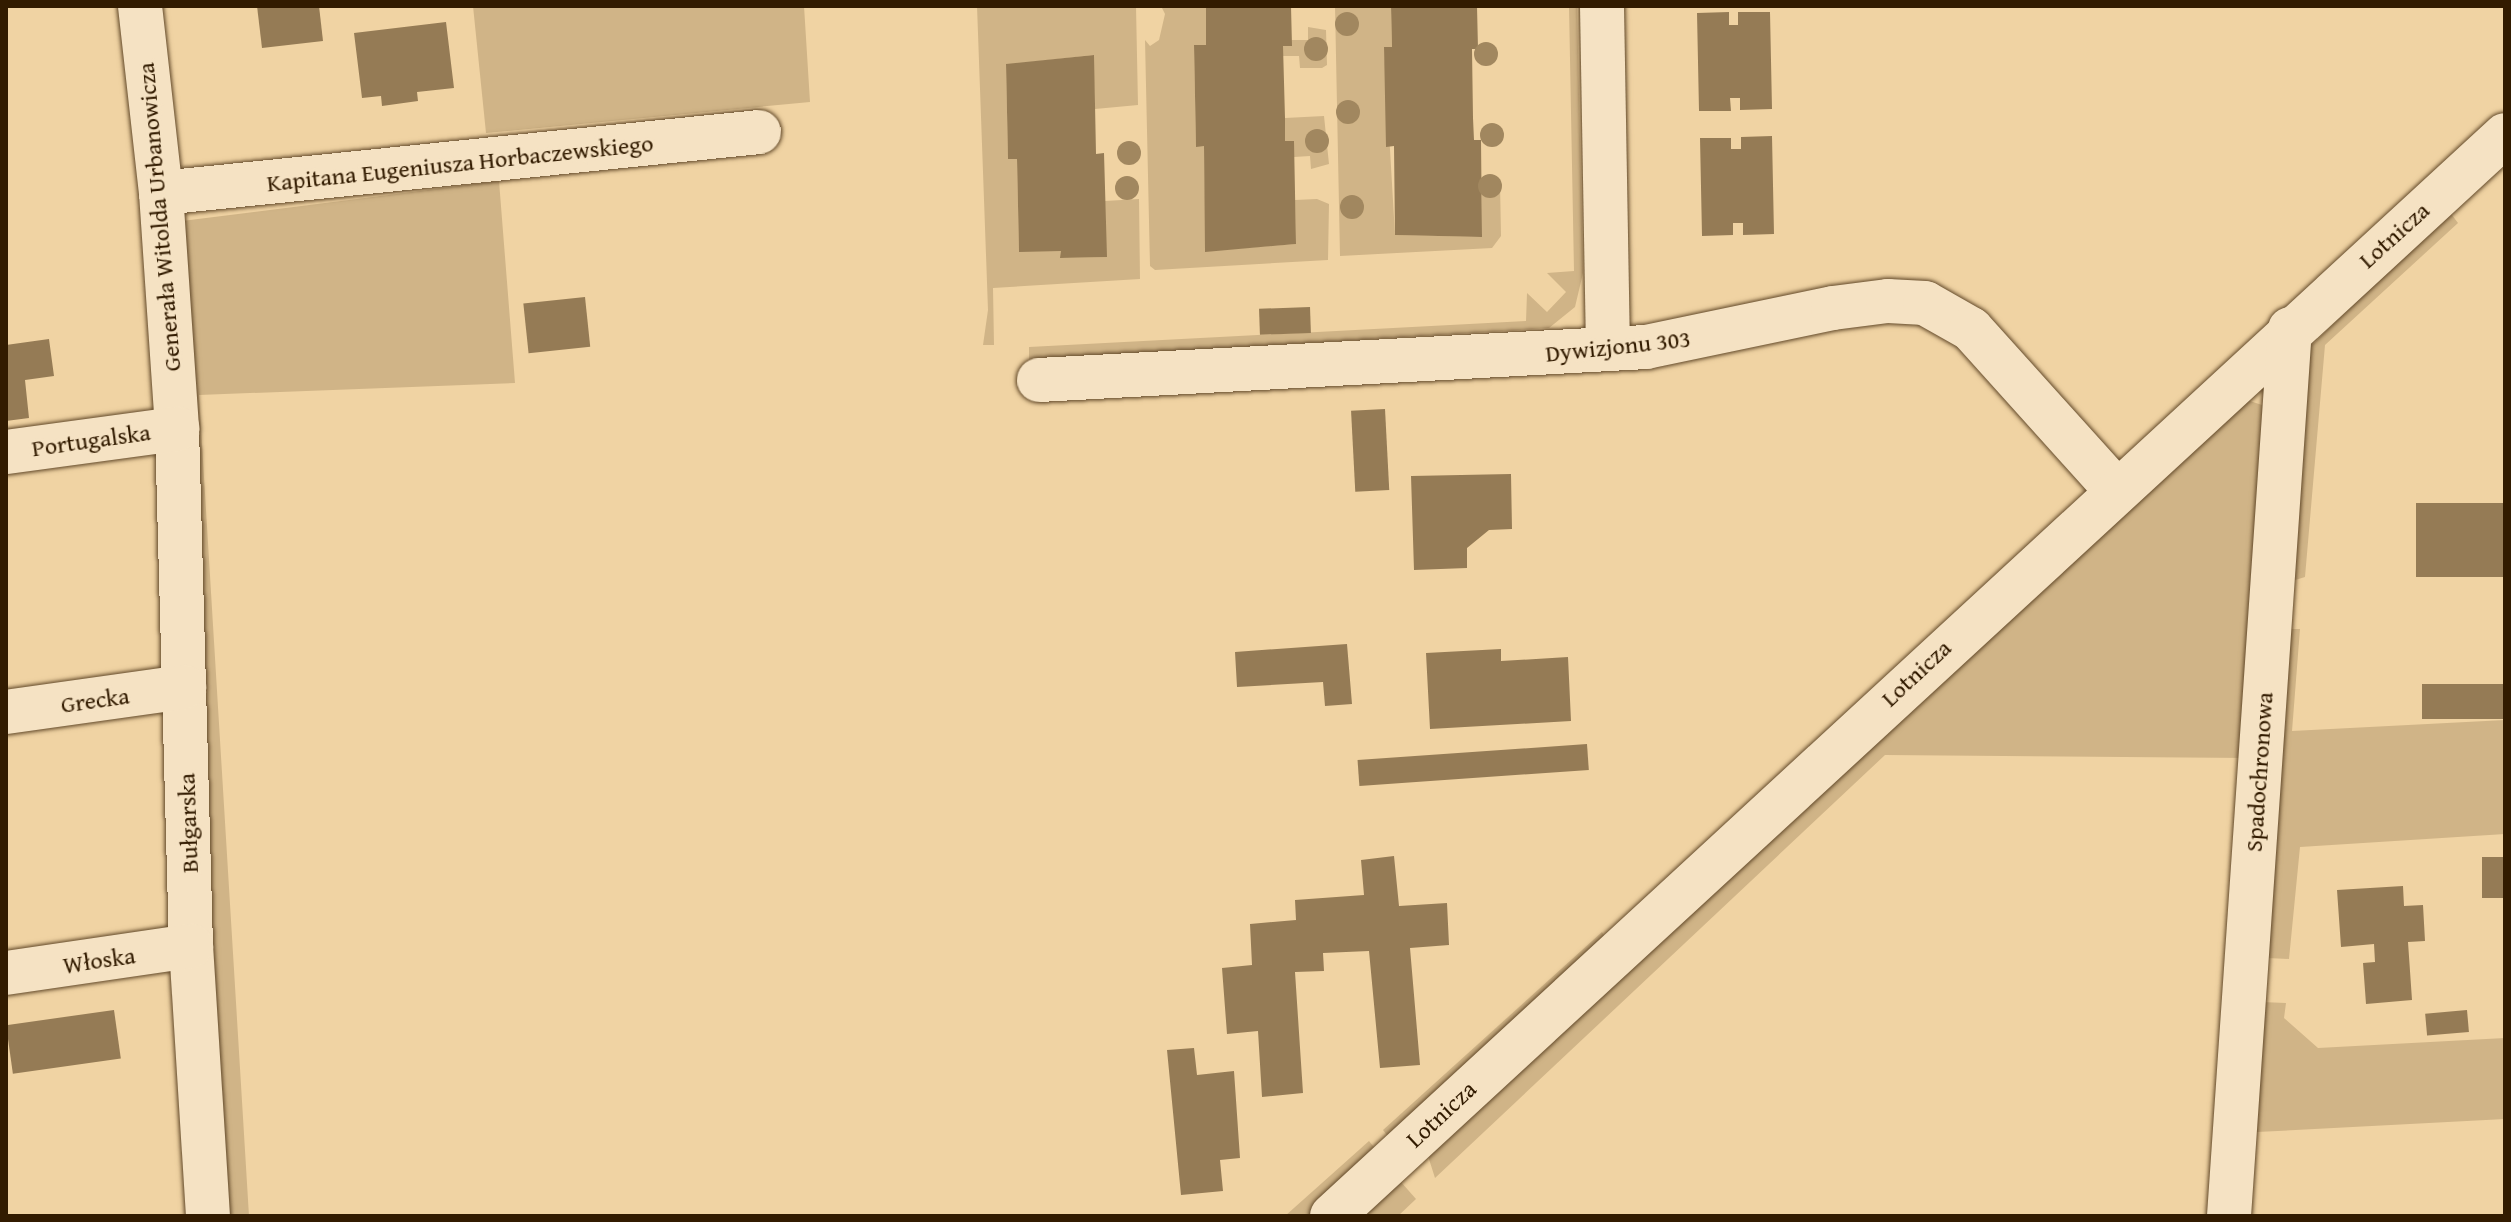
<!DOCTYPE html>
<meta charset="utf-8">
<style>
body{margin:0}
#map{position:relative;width:2511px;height:1222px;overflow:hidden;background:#f0d3a3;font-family:"Gentium Book Plus",serif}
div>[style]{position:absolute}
.green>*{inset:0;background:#d0b487}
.building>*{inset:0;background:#957b55;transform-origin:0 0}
.roads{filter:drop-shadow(0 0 2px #624929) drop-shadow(0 0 2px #624929)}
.minor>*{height:44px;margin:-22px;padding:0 22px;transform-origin:22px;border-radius:22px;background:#f5e2c3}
.trees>*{width:24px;height:24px;margin:-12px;border-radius:50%;background:#a1875f}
span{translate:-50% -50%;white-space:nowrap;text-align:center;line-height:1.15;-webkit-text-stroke:6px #f5e2c3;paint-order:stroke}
.street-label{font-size:24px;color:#321b00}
.frame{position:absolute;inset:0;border:8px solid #321b00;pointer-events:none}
</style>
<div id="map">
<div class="green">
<div style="clip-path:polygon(473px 6px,804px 6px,810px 102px,486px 133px)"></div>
<div style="clip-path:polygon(977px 6px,1136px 6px,1138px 105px,1095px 109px,1093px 55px,1006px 65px,1008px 158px,1017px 159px,1019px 251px,1061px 251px,1061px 258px,1106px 257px,1105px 201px,1139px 199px,1140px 279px,993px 288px,994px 345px,983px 345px,988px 310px)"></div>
<div style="clip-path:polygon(1161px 6px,1206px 6px,1206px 45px,1194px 46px,1196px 146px,1204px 146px,1206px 251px,1296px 244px,1295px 200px,1317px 199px,1329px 204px,1328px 260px,1155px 270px,1150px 266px,1145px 40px,1150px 46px,1159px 40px,1165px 14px)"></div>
<div style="clip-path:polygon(1335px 6px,1391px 6px,1392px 47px,1384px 47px,1395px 235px,1482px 237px,1482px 184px,1500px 183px,1501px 236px,1492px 248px,1340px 256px)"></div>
<div style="clip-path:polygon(1569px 6px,1577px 6px,1583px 273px,1575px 307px,1549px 328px,1029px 360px,1029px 347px,1526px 321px,1527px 293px,1547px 312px,1566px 292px,1547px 273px,1574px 271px)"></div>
<div style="clip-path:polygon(1308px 27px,1326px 30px,1327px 65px,1322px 68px,1300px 68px,1299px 56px,1283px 56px,1283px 46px,1292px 40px,1308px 40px)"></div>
<div style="clip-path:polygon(1324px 116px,1329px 164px,1311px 169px,1310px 156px,1294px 157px,1294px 141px,1285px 141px,1285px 118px)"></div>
<div style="clip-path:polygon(499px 181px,515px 383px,199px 395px,249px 1216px,228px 1216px,174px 222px)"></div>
<div style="clip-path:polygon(2449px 211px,2458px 223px,2325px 345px,2305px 577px,2292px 581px,2309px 348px)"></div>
<div style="clip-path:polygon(2247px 400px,2262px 405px,2267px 415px,2248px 758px,1885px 755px,1435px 1178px,1428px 1156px)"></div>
<div style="clip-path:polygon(2291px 629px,2300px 629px,2292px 731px,2505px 720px,2505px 834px,2300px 847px,2289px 959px,2267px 958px)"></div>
<div style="clip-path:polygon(1602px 932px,1608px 942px,1392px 1142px,1383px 1130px)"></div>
<div style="clip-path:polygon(2261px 1002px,2286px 1003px,2284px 1018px,2318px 1048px,2505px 1038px,2505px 1119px,2257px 1132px)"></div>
<div style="clip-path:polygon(1369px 1141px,1378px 1152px,1310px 1216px,1285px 1216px)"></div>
<div style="clip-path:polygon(1401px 1182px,1416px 1199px,1398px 1216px,1362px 1216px)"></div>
</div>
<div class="building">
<div style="clip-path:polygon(257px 6px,319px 6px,323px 41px,262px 48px)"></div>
<div style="clip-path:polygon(1206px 6px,1291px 6px,1292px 46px,1283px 46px,1285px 118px,1285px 141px,1294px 141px,1296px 244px,1205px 252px,1204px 146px,1196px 147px,1194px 45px,1206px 45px)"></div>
<div style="clip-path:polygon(1391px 6px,1477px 6px,1478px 49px,1472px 49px,1473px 118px,1474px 140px,1481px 140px,1482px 237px,1395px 235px,1394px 146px,1386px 147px,1384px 47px,1392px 47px)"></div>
<div style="clip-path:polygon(1729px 12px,1729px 25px,1738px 25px,1738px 12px,1770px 12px,1772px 109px,1740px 110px,1740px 98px,1730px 98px,1731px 111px,1699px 111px,1697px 13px)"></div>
<div style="clip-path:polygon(446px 22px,454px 88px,417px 92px,418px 101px,382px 106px,381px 96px,362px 98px,354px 33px)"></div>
<div style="clip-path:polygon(1094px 55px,1096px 154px,1104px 153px,1107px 257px,1060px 258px,1061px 251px,1019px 252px,1017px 159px,1008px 159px,1006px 64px)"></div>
<div style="clip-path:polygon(1772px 136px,1774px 234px,1743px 235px,1743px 223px,1733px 223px,1733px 235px,1702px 236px,1700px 138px,1731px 138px,1731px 149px,1741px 149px,1741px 137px)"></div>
<div style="left:585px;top:297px;width:50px;height:62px;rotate:84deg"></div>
<div style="left:1310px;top:307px;width:26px;height:51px;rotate:88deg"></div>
<div style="clip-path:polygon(49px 339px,54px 376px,25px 380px,29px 418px,6px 421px,6px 345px)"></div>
<div style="left:1385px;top:409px;width:81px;height:34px;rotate:87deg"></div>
<div style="clip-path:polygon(1511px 474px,1512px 529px,1489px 530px,1467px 548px,1467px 568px,1414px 570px,1411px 476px)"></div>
<div style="left:2505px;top:503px;width:74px;height:89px;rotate:90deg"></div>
<div style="clip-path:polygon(1347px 644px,1352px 704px,1325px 706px,1323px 682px,1237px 687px,1235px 652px)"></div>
<div style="clip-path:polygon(1501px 649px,1501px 661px,1568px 657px,1571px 721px,1430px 729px,1426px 653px)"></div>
<div style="left:2505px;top:684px;width:35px;height:83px;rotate:90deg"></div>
<div style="left:1587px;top:744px;width:26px;height:230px;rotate:86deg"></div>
<div style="clip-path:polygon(1394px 856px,1399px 906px,1447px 903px,1449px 945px,1410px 948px,1420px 1065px,1380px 1068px,1369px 951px,1323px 953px,1324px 971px,1295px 972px,1303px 1093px,1262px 1097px,1258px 1031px,1227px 1034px,1222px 968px,1252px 965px,1250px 924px,1296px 920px,1295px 900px,1364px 895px,1361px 860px)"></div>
<div style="left:2505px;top:857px;width:41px;height:23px;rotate:90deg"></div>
<div style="clip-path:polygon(2403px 886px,2404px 906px,2423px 905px,2425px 941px,2408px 942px,2412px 1000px,2366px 1004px,2363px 963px,2375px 962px,2374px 944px,2341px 947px,2337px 890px)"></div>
<div style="left:114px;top:1010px;width:49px;height:109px;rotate:82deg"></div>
<div style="left:2467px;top:1010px;width:22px;height:42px;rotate:85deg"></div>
<div style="clip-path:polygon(1194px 1048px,1197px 1075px,1234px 1071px,1240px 1158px,1220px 1160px,1223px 1191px,1181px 1195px,1167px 1050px)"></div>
</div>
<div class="roads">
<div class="minor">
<div style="left:140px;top:6px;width:188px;rotate:83.6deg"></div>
<div style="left:161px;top:193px;width:237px;rotate:86.1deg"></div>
<div style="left:177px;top:429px;width:517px;rotate:88.45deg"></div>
<div style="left:191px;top:946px;width:271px;rotate:86.4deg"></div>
<div style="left:1602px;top:6px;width:343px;rotate:89deg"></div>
<div style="left:161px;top:193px;width:601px;rotate:-5.82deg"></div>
<div style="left:1039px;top:380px;width:608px;rotate:-3.11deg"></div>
<div style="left:1646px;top:347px;width:191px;rotate:-11.8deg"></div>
<div style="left:1833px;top:308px;width:55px;rotate:-7.3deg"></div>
<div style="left:1888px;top:301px;width:37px;rotate:3deg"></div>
<div style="left:1925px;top:303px;width:53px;rotate:29.5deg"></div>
<div style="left:1971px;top:329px;width:215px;rotate:48deg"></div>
<div style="left:6px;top:452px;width:173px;rotate:-7.7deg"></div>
<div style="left:6px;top:712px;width:180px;rotate:-8deg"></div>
<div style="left:6px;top:973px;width:187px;rotate:-8.3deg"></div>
<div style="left:1332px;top:1216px;width:1595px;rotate:-42.66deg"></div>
<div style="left:2229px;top:1216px;width:889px;rotate:-86.07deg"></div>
</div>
</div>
<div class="trees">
<div style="left:1347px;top:24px"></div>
<div style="left:1316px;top:49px"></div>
<div style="left:1486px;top:54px"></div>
<div style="left:1348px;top:112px"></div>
<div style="left:1492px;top:135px"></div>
<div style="left:1317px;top:141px"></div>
<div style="left:1129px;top:153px"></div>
<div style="left:1490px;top:186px"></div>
<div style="left:1127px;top:188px"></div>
<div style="left:1352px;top:207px"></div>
</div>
<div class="street-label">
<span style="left:460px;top:163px;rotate:-6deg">Kapitana Eugeniusza Horbaczewskiego</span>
<span style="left:159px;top:217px;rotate:-95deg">Generała Witolda Urbanowicza</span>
<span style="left:2394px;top:235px;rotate:-42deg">Lotnicza</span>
<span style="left:1618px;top:346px;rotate:-6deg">Dywizjonu 303</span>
<span style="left:91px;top:440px;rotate:-8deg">Portugalska</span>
<span style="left:1916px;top:673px;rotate:-43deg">Lotnicza</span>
<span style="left:95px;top:700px;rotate:-8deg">Grecka</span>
<span style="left:2259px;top:772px;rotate:-86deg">Spadochronowa</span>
<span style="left:188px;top:823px;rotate:-92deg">Bułgarska</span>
<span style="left:99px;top:960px;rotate:-8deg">Włoska</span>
<span style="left:1441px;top:1114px;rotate:-43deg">Lotnicza</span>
</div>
<div class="frame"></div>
</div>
